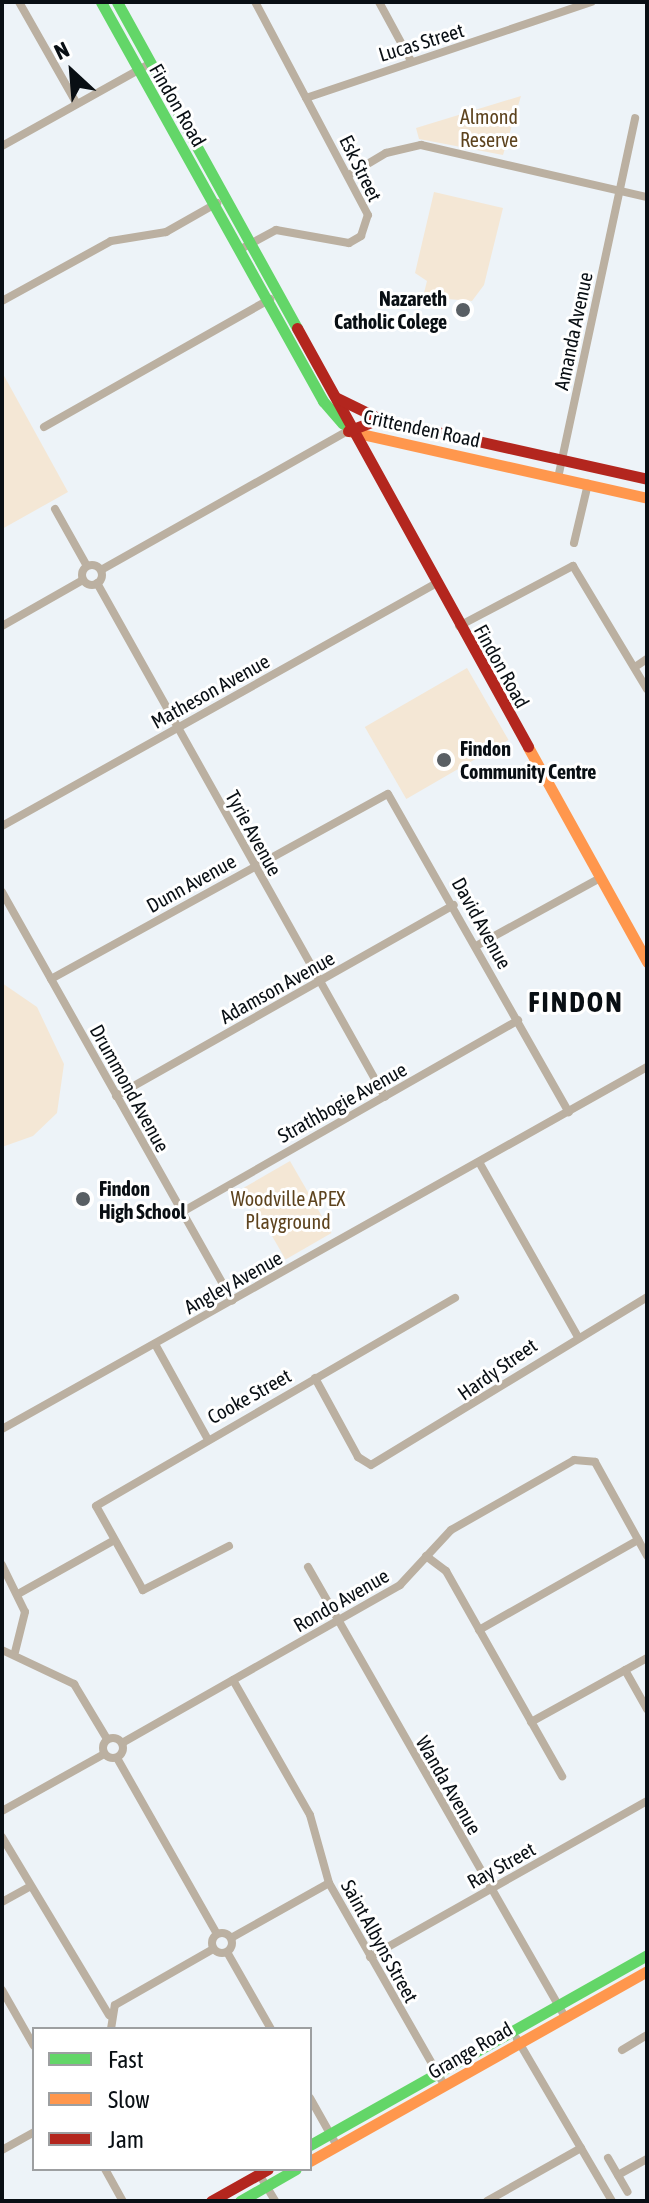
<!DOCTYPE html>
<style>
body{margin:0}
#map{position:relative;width:649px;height:2203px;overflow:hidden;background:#edf3f8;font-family:"Asap Condensed",sans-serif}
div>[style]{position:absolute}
.green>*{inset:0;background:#f4e7d5;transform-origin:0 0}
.street>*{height:8px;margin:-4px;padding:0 4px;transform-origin:4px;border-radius:4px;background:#bbb0a1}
.street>.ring{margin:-4px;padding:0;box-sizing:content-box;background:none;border:8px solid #bbb0a1;border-radius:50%}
.fast>*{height:11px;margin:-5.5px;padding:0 5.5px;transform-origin:5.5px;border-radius:5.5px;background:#63d668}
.slow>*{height:11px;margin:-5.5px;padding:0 5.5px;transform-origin:5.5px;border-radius:5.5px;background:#ff974d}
.jam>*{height:11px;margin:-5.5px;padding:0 5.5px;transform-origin:5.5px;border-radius:5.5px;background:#b3261e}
.dots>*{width:22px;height:22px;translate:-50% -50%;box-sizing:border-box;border:4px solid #fff;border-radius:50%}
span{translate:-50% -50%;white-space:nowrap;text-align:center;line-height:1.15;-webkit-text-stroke:6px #fff;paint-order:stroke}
.street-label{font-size:20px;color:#090f14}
.park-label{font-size:20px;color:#5d431e}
.poi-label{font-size:20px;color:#090f14;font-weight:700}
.right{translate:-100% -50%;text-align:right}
.left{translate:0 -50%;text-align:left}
.district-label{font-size:28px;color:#090f14;font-weight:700;letter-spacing:2px}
.frame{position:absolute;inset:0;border:4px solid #090f14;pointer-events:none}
.legend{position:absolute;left:32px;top:2027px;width:280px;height:144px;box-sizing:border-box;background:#fff;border:2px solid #9d9fa1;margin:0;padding:10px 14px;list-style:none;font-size:24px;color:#090f14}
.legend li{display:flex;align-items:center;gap:16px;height:40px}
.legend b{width:40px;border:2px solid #9d9fa1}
.north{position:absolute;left:32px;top:32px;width:80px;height:80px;-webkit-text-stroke:6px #fff;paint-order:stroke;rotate:334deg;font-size:22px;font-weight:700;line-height:32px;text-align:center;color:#090f14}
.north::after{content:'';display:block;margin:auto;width:28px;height:36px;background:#090f14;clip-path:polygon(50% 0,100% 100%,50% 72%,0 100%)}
</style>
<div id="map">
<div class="green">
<div style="clip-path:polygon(521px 96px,503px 155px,419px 139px,416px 128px)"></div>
<div style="clip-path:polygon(434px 192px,503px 208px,484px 285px,472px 301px,423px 297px,427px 281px,415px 273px)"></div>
<div style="clip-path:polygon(2px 372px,68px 492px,2px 529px)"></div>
<div style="left:467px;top:668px;width:83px;height:118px;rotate:60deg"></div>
<div style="clip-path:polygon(2px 983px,37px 1007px,64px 1064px,57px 1113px,33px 1136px,2px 1147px)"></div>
<div style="left:290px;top:1161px;width:83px;height:53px;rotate:60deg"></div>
</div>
<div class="street">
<div style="left:19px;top:2px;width:117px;rotate:60.4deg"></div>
<div style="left:379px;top:2px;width:67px;rotate:61.5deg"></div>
<div style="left:306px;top:98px;width:301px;rotate:-18.6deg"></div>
<div style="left:2px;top:146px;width:171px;rotate:-29.1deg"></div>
<div style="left:349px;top:175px;width:43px;rotate:-30.7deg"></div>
<div style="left:386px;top:153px;width:36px;rotate:-13deg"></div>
<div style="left:421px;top:145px;width:232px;rotate:13deg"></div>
<div style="left:239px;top:250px;width:42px;rotate:-28.4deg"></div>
<div style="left:276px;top:230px;width:74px;rotate:10.1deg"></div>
<div style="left:349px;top:243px;width:14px;rotate:-30deg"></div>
<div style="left:361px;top:236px;width:22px;rotate:-72deg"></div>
<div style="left:368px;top:215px;width:241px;rotate:-117.9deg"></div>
<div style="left:2px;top:301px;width:124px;rotate:-28.8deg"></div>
<div style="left:111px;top:241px;width:56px;rotate:-9.3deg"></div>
<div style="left:166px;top:232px;width:59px;rotate:-29.6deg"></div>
<div style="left:44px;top:427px;width:260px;rotate:-29.5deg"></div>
<div style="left:558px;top:478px;width:368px;rotate:-77.9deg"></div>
<div style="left:55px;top:509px;width:65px;rotate:60.7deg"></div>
<div style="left:574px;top:543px;width:61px;rotate:-76.7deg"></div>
<div class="ring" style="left:82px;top:565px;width:12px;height:12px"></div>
<div style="left:101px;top:570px;width:283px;rotate:-29.4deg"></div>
<div style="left:97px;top:583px;width:589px;rotate:60.74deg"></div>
<div style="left:2px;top:626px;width:93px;rotate:-29.6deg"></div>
<div style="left:459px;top:626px;width:129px;rotate:-27.8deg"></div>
<div style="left:573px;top:566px;width:144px;rotate:59deg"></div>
<div style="left:635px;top:667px;width:14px;rotate:-34deg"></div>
<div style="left:2px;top:826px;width:496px;rotate:-29.2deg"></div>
<div style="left:2px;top:892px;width:469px;rotate:60.6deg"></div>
<div style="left:476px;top:946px;width:141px;rotate:-28.7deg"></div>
<div style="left:51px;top:979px;width:384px;rotate:-28.8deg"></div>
<div style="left:388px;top:794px;width:366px;rotate:60.4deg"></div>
<div style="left:116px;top:1096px;width:388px;rotate:-29.5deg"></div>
<div style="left:479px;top:1162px;width:199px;rotate:60.5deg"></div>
<div style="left:182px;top:1212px;width:387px;rotate:-29.7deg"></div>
<div style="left:155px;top:1344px;width:107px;rotate:61deg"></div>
<div style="left:315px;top:1378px;width:90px;rotate:61.4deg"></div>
<div style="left:358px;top:1457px;width:15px;rotate:32deg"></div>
<div style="left:371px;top:1465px;width:323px;rotate:-31.3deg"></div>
<div style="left:2px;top:1429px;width:740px;rotate:-29.3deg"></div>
<div style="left:229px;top:1546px;width:97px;rotate:152.9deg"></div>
<div style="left:143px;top:1590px;width:96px;rotate:-119.2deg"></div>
<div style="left:96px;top:1506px;width:415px;rotate:-30.1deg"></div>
<div style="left:426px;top:1556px;width:25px;rotate:37deg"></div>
<div style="left:446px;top:1571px;width:236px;rotate:60.5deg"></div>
<div style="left:2px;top:1565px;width:52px;rotate:63.9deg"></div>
<div style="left:25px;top:1612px;width:41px;rotate:104deg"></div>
<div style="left:308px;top:1567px;width:518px;rotate:60.27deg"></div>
<div style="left:18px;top:1594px;width:107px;rotate:-29.2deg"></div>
<div style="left:479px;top:1630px;width:183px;rotate:-29.5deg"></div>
<div style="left:2px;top:1650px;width:80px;rotate:25.3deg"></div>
<div style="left:74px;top:1684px;width:64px;rotate:59deg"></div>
<div style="left:625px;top:1670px;width:45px;rotate:60.6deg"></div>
<div style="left:233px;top:1680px;width:155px;rotate:60.3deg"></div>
<div style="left:310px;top:1815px;width:71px;rotate:74.4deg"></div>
<div style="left:329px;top:1883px;width:232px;rotate:60.3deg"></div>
<div style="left:531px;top:1722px;width:132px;rotate:-28.9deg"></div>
<div class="ring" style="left:103px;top:1738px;width:12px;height:12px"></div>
<div style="left:122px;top:1743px;width:320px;rotate:-29.6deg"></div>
<div style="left:400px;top:1585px;width:75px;rotate:-47.2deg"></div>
<div style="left:451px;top:1530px;width:142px;rotate:-29.6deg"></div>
<div style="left:574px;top:1460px;width:21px;rotate:5deg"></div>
<div style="left:595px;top:1462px;width:107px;rotate:61deg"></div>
<div style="left:117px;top:1758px;width:202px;rotate:60.4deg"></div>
<div style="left:2px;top:1811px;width:117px;rotate:-29.2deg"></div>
<div style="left:2px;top:1837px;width:208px;rotate:59deg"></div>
<div style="left:2px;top:1902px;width:31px;rotate:-29deg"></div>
<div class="ring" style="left:212px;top:1933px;width:12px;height:12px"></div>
<div style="left:231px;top:1938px;width:112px;rotate:-29.3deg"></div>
<div style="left:227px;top:1952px;width:89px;rotate:60.3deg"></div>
<div style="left:370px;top:1957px;width:318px;rotate:-29.4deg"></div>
<div style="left:2px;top:1990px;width:64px;rotate:60.3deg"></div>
<div style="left:111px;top:2029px;width:24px;rotate:-81deg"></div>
<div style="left:115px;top:2005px;width:113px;rotate:-29.7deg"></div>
<div style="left:517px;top:2039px;width:188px;rotate:59.6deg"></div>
<div style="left:622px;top:2050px;width:29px;rotate:-31deg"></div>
<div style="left:310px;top:2098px;width:55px;rotate:60.6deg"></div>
<div style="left:2px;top:2150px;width:37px;rotate:-29deg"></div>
<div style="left:608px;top:2158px;width:39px;rotate:60deg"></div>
<div style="left:105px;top:2169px;width:37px;rotate:61deg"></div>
<div style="left:259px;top:2174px;width:31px;rotate:59deg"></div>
<div style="left:618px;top:2175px;width:33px;rotate:-29deg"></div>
<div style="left:487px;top:2201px;width:108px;rotate:-29.4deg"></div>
</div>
<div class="fast">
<div style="left:101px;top:2px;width:457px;rotate:60.9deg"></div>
<div style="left:323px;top:401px;width:30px;rotate:49deg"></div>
<div style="left:117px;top:2px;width:372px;rotate:61.1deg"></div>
<div style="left:310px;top:2145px;width:387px;rotate:-29.4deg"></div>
<div style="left:240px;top:2201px;width:64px;rotate:-29.7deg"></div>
</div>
<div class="slow">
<div style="left:348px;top:431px;width:306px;rotate:12.6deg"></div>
<div style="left:528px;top:747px;width:246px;rotate:61deg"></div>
<div style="left:310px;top:2161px;width:387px;rotate:-29.4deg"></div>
</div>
<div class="jam">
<div style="left:297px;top:328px;width:478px;rotate:61.1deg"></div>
<div style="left:337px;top:398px;width:46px;rotate:26deg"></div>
<div style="left:348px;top:431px;width:33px;rotate:-21deg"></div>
<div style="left:379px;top:419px;width:275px;rotate:12.6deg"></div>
<div style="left:211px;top:2201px;width:65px;rotate:-29.3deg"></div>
</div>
<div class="dots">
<div style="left:463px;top:310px;background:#595f64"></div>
<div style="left:444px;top:760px;background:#595f64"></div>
<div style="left:83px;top:1199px;background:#595f64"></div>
</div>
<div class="street-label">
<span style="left:421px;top:42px;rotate:-17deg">Lucas Street</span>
<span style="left:178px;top:105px;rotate:60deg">Findon Road</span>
<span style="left:361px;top:168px;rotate:64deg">Esk Street</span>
<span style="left:573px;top:331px;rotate:-78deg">Amanda Avenue</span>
<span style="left:422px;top:428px;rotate:12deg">Crittenden Road</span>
<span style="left:502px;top:666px;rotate:61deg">Findon Road</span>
<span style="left:210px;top:691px;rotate:-29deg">Matheson Avenue</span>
<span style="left:254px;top:833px;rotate:61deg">Tyrie Avenue</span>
<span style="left:191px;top:883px;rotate:-29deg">Dunn Avenue</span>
<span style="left:482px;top:923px;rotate:61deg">David Avenue</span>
<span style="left:277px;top:987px;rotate:-29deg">Adamson Avenue</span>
<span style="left:130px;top:1088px;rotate:61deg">Drummond Avenue</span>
<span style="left:342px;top:1102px;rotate:-29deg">Strathbogie Avenue</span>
<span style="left:233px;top:1282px;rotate:-29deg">Angley Avenue</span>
<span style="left:497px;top:1369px;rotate:-35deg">Hardy Street</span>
<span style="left:249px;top:1396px;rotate:-29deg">Cooke Street</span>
<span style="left:341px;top:1600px;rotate:-30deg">Rondo Avenue</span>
<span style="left:449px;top:1785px;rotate:60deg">Wanda Avenue</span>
<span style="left:501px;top:1865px;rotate:-29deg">Ray Street</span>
<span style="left:380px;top:1941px;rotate:61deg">Saint Albyns Street</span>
<span style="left:470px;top:2050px;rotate:-30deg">Grange Road</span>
</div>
<div class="park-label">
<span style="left:489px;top:128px">Almond<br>Reserve</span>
<span style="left:288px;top:1210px">Woodville APEX<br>Playground</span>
</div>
<div class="poi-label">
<span class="right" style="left:447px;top:310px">Nazareth<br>Catholic Colege</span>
<span class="left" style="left:460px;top:760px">Findon<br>Community Centre</span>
<span class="left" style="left:99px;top:1200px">Findon<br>High School</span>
</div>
<div class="district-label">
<span style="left:576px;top:1002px">FINDON</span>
</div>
<div class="frame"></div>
<ul class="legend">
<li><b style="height:10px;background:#63d668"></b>Fast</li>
<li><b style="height:10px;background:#ff974d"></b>Slow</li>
<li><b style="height:10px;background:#b3261e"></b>Jam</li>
</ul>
<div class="north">N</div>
</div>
